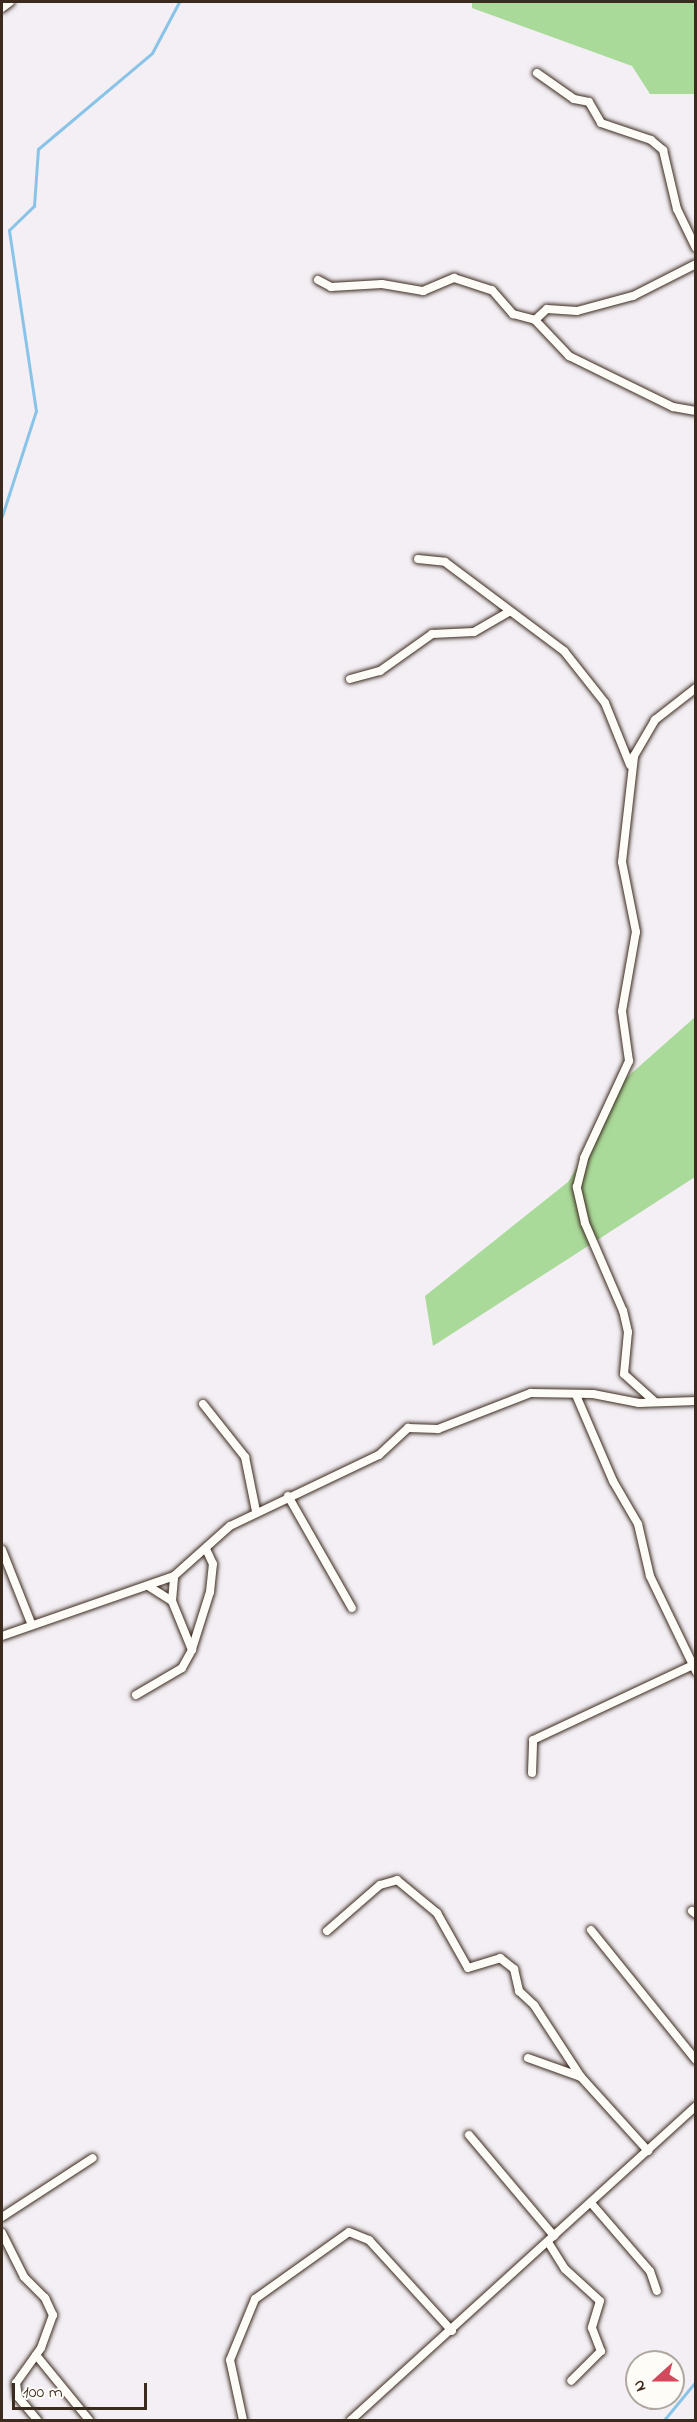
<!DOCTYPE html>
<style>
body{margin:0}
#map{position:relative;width:697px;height:2422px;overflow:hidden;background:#f3eff4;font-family:"Indie Flower",sans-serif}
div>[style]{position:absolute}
.green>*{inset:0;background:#aada9a}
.stream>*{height:3px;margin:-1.5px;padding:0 1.5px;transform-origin:1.5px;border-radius:1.5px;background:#89c4e8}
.roads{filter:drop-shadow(0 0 2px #3b2a1e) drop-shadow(0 0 2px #3b2a1e)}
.minor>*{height:8px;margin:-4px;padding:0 4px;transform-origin:4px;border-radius:4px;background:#fdfcf7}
span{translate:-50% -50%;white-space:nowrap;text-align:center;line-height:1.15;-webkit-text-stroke:6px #fdfcf7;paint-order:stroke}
.frame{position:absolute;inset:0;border:3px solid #3b2a1e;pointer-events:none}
.north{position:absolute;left:625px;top:2350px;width:60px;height:60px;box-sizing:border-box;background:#fdfcf7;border:2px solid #afa8a0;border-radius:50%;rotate:249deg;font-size:16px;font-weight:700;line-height:24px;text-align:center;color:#3b2a1e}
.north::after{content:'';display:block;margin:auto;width:21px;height:27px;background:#d1495b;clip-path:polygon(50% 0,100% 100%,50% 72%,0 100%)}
.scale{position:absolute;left:12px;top:2383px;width:135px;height:27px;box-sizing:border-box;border:3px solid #3b2a1e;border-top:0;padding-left:8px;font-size:18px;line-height:21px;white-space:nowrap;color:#3b2a1e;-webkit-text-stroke:4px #fdfcf7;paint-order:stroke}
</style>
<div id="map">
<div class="green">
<div style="clip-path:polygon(472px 2px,695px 2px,695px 94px,650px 94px,632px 66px,472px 8px)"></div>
<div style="clip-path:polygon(695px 1017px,695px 1177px,433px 1346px,425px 1296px,568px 1182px,604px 1123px,616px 1087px)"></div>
</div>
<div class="stream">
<div style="left:2px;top:516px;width:110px;rotate:-72.1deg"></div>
<div style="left:36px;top:411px;width:183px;rotate:-98.5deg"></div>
<div style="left:9px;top:230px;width:35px;rotate:-44deg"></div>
<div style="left:34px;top:206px;width:57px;rotate:-86deg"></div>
<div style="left:38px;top:149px;width:149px;rotate:-40.1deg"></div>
<div style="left:152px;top:53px;width:58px;rotate:-62.1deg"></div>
<div style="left:664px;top:2420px;width:50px;rotate:-50.6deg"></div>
</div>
<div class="roads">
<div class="minor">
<div style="left:2px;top:8px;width:10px;rotate:-37deg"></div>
<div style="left:537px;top:73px;width:45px;rotate:35.1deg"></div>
<div style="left:574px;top:99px;width:15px;rotate:11deg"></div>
<div style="left:589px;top:102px;width:24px;rotate:60deg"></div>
<div style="left:601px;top:123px;width:53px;rotate:18.8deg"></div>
<div style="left:651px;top:140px;width:16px;rotate:40deg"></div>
<div style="left:663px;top:150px;width:61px;rotate:76.7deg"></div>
<div style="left:677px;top:209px;width:43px;rotate:64deg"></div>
<div style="left:318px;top:280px;width:15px;rotate:28deg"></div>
<div style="left:331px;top:287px;width:51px;rotate:-3.4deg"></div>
<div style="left:382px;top:284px;width:42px;rotate:9.7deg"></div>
<div style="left:423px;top:291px;width:34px;rotate:-23deg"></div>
<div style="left:454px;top:278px;width:40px;rotate:18deg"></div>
<div style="left:492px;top:290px;width:32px;rotate:49deg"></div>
<div style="left:513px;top:314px;width:23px;rotate:15deg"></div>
<div style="left:535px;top:320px;width:50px;rotate:46.6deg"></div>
<div style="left:569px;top:356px;width:116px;rotate:26.1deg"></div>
<div style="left:673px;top:407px;width:23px;rotate:10deg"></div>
<div style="left:535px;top:320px;width:16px;rotate:-43deg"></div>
<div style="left:547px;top:309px;width:30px;rotate:4deg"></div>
<div style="left:577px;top:311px;width:58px;rotate:-15deg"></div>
<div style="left:633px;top:296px;width:71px;rotate:-26.9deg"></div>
<div style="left:418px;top:559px;width:27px;rotate:6deg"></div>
<div style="left:445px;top:562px;width:149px;rotate:36.8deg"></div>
<div style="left:564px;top:651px;width:66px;rotate:51.7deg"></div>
<div style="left:605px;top:703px;width:67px;rotate:68deg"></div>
<div style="left:350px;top:679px;width:31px;rotate:-15deg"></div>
<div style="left:380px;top:671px;width:64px;rotate:-35.4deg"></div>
<div style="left:432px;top:634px;width:42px;rotate:-2.7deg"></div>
<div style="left:474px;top:632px;width:39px;rotate:-30deg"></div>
<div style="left:576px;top:1395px;width:94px;rotate:66.7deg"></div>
<div style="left:613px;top:1481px;width:50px;rotate:59.8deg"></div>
<div style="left:638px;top:1524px;width:53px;rotate:77deg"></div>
<div style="left:650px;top:1576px;width:106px;rotate:64.2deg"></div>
<div style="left:654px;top:1401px;width:40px;rotate:-138deg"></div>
<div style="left:624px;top:1374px;width:42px;rotate:-84.6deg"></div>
<div style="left:628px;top:1332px;width:22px;rotate:-103deg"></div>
<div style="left:623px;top:1311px;width:96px;rotate:-113.4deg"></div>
<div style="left:585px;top:1223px;width:37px;rotate:-103deg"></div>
<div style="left:577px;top:1187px;width:30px;rotate:-76deg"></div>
<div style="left:584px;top:1158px;width:107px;rotate:-65.1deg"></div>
<div style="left:629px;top:1061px;width:50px;rotate:-98deg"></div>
<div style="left:622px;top:1011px;width:80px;rotate:-80deg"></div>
<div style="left:636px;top:932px;width:71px;rotate:-101.3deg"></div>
<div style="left:622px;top:862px;width:107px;rotate:-83.5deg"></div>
<div style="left:634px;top:756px;width:42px;rotate:-59.7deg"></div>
<div style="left:655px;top:720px;width:52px;rotate:-38deg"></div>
<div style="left:203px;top:1404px;width:68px;rotate:51.6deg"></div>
<div style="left:245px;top:1457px;width:55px;rotate:78.5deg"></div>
<div style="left:288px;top:1496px;width:129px;rotate:60.3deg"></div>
<div style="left:2px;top:1550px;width:79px;rotate:68.3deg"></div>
<div style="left:172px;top:1601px;width:25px;rotate:-85deg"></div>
<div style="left:2px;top:1636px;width:182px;rotate:-19.2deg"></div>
<div style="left:174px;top:1576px;width:75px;rotate:-41.8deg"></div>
<div style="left:230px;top:1526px;width:165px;rotate:-25.5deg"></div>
<div style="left:379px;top:1455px;width:40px;rotate:-43deg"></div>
<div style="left:408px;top:1428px;width:30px;rotate:2deg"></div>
<div style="left:438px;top:1429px;width:100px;rotate:-21.2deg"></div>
<div style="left:531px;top:1393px;width:62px;rotate:0.9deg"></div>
<div style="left:593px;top:1394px;width:47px;rotate:11.1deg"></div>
<div style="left:639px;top:1403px;width:57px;rotate:-2deg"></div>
<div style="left:192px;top:1649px;width:60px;rotate:-72.5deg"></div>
<div style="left:210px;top:1592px;width:28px;rotate:-84deg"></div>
<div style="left:213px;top:1564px;width:17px;rotate:-115deg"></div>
<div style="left:136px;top:1695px;width:53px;rotate:-30.4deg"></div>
<div style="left:182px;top:1668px;width:21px;rotate:-61deg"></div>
<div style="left:192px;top:1650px;width:53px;rotate:-112.2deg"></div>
<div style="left:172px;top:1601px;width:26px;rotate:-148deg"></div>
<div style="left:532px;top:1773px;width:33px;rotate:-88deg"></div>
<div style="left:533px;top:1740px;width:177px;rotate:-25.1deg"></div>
<div style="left:692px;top:1911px;width:5px;rotate:37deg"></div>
<div style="left:591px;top:1930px;width:167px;rotate:51.1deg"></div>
<div style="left:327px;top:1931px;width:70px;rotate:-41deg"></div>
<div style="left:380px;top:1885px;width:18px;rotate:-16deg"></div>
<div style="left:397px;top:1880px;width:52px;rotate:39.5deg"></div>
<div style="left:437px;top:1913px;width:63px;rotate:60.6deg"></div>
<div style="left:468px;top:1968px;width:34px;rotate:-17deg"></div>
<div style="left:500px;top:1958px;width:18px;rotate:38deg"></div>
<div style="left:514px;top:1969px;width:23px;rotate:77deg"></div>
<div style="left:519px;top:1991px;width:21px;rotate:43deg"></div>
<div style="left:534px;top:2005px;width:86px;rotate:56.9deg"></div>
<div style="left:581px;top:2077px;width:100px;rotate:47.8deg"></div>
<div style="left:528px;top:2058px;width:56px;rotate:19.7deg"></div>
<div style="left:469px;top:2135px;width:132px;rotate:49.9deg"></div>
<div style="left:591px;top:2203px;width:90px;rotate:49.1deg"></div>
<div style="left:650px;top:2271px;width:21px;rotate:71deg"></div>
<div style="left:2px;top:2217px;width:108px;rotate:-33deg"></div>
<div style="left:2px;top:2233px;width:49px;rotate:63.4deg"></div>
<div style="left:24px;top:2277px;width:30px;rotate:45deg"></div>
<div style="left:45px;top:2298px;width:19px;rotate:65deg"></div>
<div style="left:53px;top:2315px;width:35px;rotate:110deg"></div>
<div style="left:41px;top:2348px;width:43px;rotate:125.5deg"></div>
<div style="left:16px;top:2383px;width:14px;rotate:82deg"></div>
<div style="left:18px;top:2397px;width:30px;rotate:50deg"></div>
<div style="left:548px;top:2242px;width:32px;rotate:58deg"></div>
<div style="left:565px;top:2269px;width:47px;rotate:42.4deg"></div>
<div style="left:600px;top:2301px;width:28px;rotate:107deg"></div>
<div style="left:592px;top:2328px;width:25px;rotate:69deg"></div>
<div style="left:601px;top:2351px;width:42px;rotate:135deg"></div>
<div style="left:36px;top:2355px;width:84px;rotate:50.8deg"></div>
<div style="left:243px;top:2420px;width:61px;rotate:-102.2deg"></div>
<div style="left:230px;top:2360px;width:66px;rotate:-67.7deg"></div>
<div style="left:255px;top:2299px;width:115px;rotate:-35.5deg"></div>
<div style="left:349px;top:2232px;width:22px;rotate:22deg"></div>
<div style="left:369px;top:2240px;width:123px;rotate:47.6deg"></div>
<div style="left:351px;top:2420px;width:466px;rotate:-42.3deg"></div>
</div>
</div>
<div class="frame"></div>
<div class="north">N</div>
<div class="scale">100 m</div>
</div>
